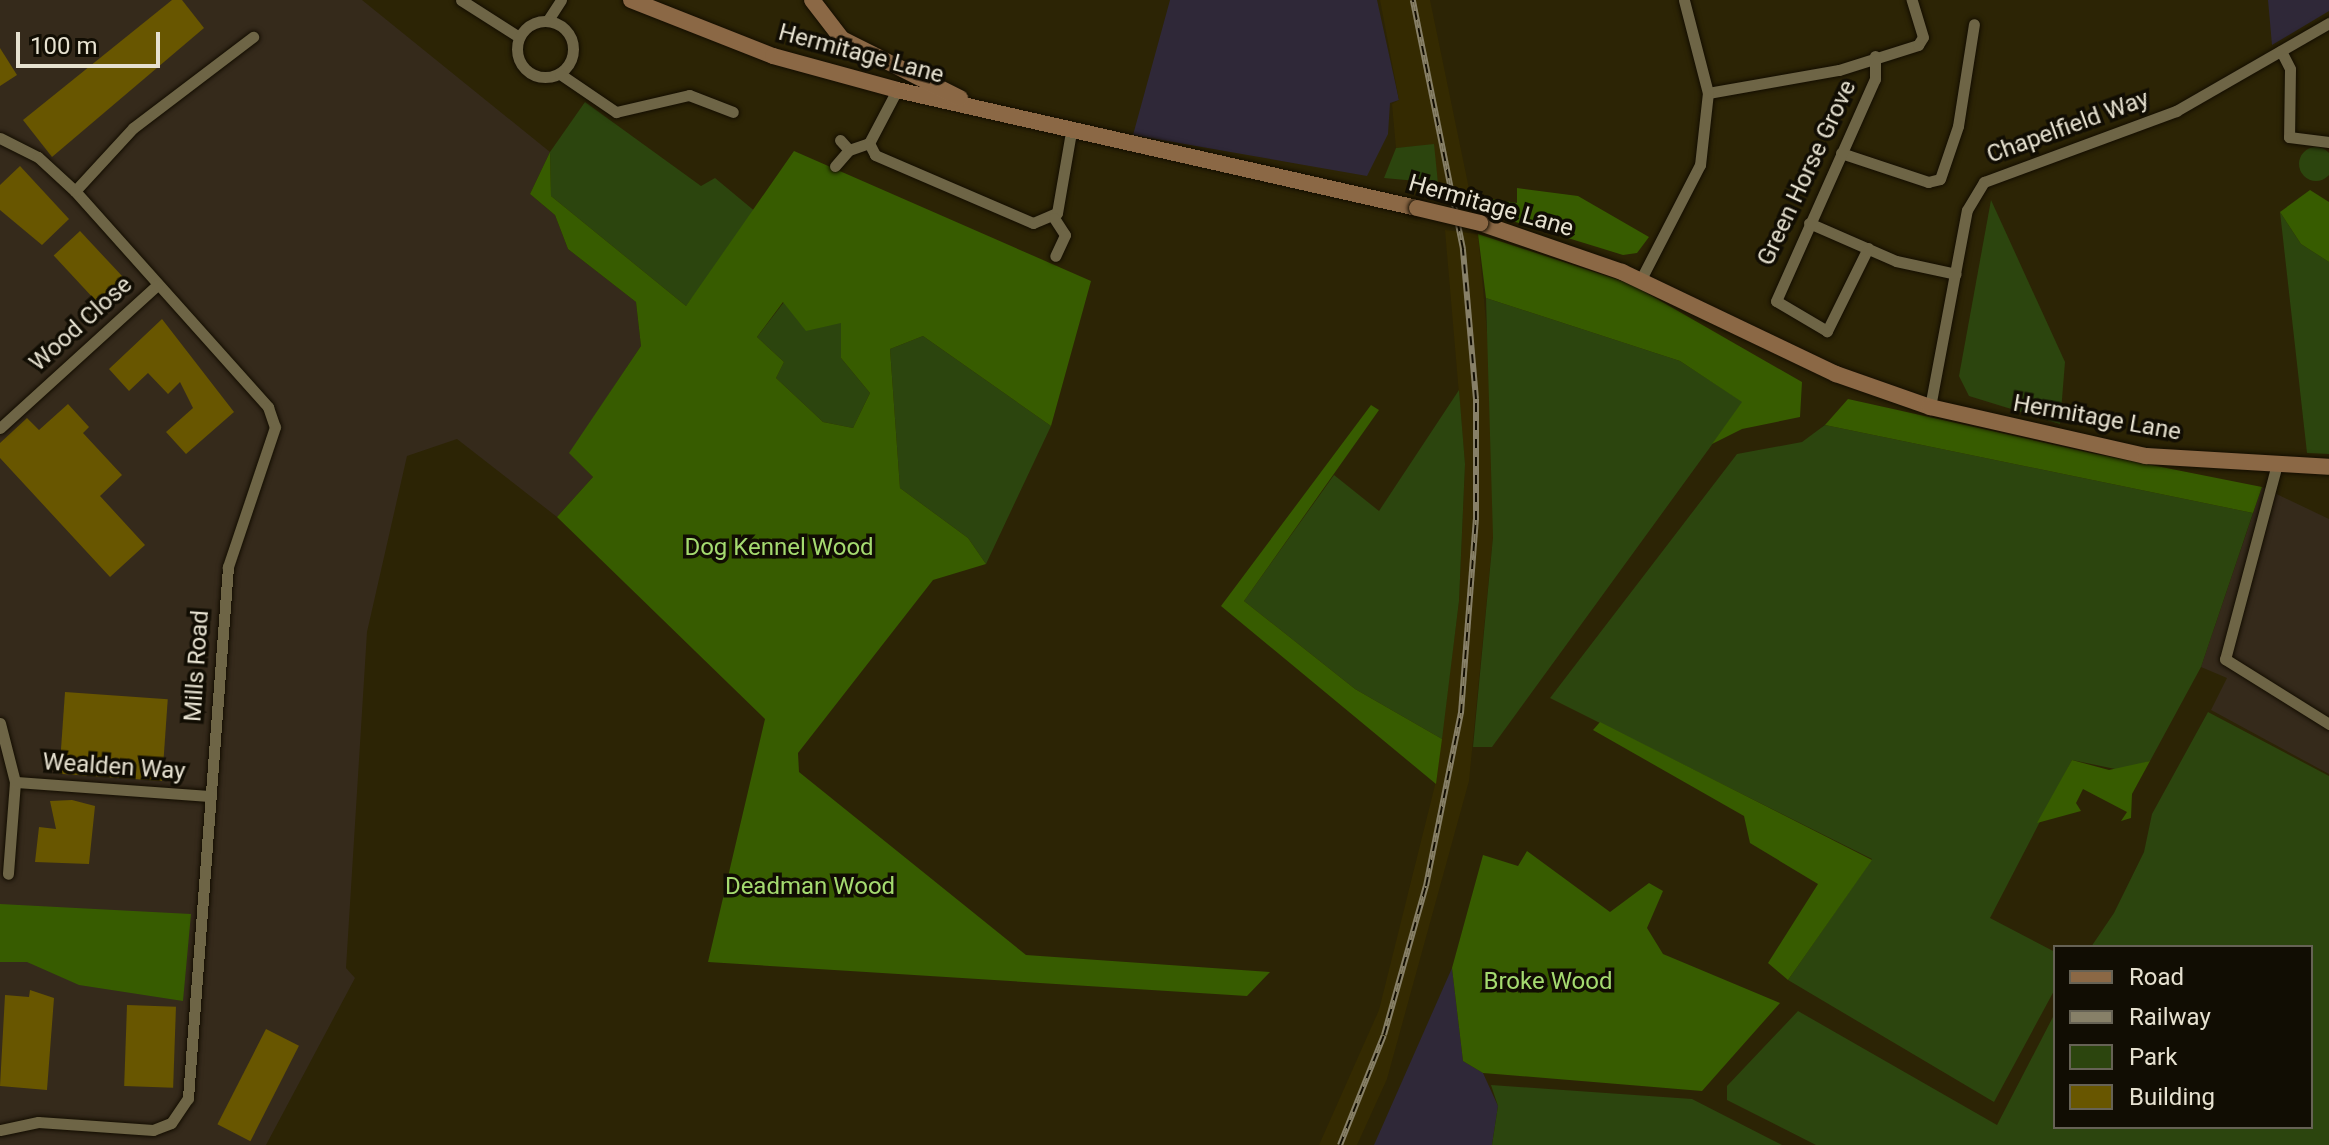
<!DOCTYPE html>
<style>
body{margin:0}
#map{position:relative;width:2329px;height:1145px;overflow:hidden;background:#2c2405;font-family:Roboto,sans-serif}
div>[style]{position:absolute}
.commercial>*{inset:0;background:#352a1b}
.industrial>*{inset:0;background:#2f2838}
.built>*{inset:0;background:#342a01}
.green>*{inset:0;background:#2c450e}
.round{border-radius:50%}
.forest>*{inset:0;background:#375c00}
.building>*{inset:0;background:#685600;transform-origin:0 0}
.roads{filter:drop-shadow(0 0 2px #130d00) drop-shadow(0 0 2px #130d00)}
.street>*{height:11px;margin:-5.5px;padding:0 5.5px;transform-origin:5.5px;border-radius:5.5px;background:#6e6546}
.street>.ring{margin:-5.5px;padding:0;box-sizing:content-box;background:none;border:11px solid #6e6546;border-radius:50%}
.secondary>*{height:16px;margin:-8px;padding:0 8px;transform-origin:8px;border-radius:8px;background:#8b6845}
.rail>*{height:6px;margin-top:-3px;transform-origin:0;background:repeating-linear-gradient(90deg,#110d03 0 9px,#878068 0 18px);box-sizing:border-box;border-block:2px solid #878068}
.bridges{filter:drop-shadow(0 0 2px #130d00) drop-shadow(0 0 2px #130d00)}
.secondary-bridge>*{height:16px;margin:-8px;padding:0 8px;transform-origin:8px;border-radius:8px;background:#8b6845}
span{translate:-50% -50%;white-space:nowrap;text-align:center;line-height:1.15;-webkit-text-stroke:7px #110d03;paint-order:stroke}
.street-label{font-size:24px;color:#e6e1d0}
.park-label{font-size:24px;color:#a5db70}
.legend{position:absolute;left:2053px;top:945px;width:260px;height:184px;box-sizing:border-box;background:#110d03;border:2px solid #666255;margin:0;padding:10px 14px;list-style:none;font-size:24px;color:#e6e1d0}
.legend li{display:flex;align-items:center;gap:16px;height:40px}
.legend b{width:40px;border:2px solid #666255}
.scale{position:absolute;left:16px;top:32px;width:144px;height:36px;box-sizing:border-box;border:4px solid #e6e1d0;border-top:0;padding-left:10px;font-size:24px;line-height:28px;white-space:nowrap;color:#e6e1d0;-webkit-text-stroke:6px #110d03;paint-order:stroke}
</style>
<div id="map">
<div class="commercial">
<div style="clip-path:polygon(0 0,362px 0,550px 152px,530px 194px,555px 215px,568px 249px,636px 302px,641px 346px,570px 453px,593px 477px,557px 517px,457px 439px,407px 456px,367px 632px,346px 968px,355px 978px,266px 1145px,0 1145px)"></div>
<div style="clip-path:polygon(2262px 487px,2329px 519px,2329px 774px,2211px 710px,2227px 678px,2201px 667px)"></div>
</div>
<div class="industrial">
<div style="clip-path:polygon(1170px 0,1377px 0,1399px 100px,1390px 103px,1388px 134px,1367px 176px,1133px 135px)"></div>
<div style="clip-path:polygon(2268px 0,2329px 0,2329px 11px,2272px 45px)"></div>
<div style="clip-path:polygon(1452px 968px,1463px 1061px,1483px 1073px,1498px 1106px,1492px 1145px,1374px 1145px)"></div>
</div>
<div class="built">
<div style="clip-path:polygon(1380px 0,1430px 0,1473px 208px,1440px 198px,1433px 145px,1396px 148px,1392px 104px,1399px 100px)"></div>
<div style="clip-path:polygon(1445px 230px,1478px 234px,1494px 409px,1493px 537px,1469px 781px,1387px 1079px,1357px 1145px,1319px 1145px,1379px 1010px,1436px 781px,1459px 601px,1465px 464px)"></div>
</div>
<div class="green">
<div style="clip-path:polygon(585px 102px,701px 186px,715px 178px,757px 213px,686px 306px,551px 196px,550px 152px)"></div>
<div style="clip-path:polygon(1434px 144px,1438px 183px,1384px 178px,1396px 148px)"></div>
<div class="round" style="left:2299px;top:147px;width:34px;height:34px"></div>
<div style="clip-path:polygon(1991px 200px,2065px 362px,2060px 424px,1969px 396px,1959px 376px)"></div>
<div style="clip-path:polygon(2280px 212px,2301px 244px,2329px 262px,2329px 454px,2307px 453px)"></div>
<div style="clip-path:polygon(1486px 298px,1680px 361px,1743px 402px,1492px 747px,1473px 747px,1493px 537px)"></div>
<div style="clip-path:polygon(784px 302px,841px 323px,841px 358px,870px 393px,853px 428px,823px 422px,776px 378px,784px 362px,757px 337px)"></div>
<div style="clip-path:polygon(923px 336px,1051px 426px,986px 564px,968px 538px,900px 488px,890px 349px)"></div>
<div style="clip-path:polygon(1459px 390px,1465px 464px,1459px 601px,1442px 739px,1355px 689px,1244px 601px,1334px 475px,1379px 511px)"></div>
<div style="clip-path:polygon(1825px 425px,2253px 513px,2201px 667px,2150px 761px,2120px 770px,2072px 760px,1990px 918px,2055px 952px,2055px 989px,1994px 1102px,1788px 980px,1872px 859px,1550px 698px,1737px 454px,1802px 442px)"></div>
<div style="clip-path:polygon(2208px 712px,2329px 776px,2329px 1145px,1816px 1145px,1727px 1100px,1727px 1086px,1798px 1011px,1997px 1125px,2055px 1013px,2055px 1127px,2311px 1127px,2311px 947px,2091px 947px,2114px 913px,2144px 852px,2152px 814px)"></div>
<div style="clip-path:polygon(1491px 1085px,1692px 1099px,1782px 1145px,1492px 1145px,1498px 1106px)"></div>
</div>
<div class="forest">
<div style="clip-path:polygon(evenodd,794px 151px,1091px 281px,1051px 426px,923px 336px,890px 349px,900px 488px,968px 538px,986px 564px,933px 580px,798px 753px,799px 772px,1026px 955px,1270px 972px,1247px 996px,708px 962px,765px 719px,557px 517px,593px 477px,569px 453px,641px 346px,636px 302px,568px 249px,555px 215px,530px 194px,550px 152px,551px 196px,686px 306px,794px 151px,783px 302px,806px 331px,841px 323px,841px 358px,870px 393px,853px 428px,823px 422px,776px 378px,784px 362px,757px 337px,783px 302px)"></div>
<div style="clip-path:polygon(1517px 188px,1578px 196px,1649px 237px,1637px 253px,1623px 255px,1480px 211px,1492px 199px,1517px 203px)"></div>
<div style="clip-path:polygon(2310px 190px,2329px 202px,2329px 262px,2301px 244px,2280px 212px)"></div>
<div style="clip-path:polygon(1478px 234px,1631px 284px,1802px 382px,1800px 417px,1742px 429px,1712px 444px,1742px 402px,1680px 361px,1486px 298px)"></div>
<div style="clip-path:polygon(1848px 399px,2091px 453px,2262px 487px,2253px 513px,1825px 425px)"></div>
<div style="clip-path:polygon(1371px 405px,1379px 410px,1244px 601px,1355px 689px,1442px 739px,1436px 784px,1221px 606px)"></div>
<div style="clip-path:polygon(1600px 722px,1872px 860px,1788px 980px,1768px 963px,1818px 884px,1750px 843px,1744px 816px,1593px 730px)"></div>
<div style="clip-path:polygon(2072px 760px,2109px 770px,2150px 761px,2132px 794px,2131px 818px,2121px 821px,2127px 812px,2083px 789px,2076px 803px,2081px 811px,2037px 823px)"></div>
<div style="clip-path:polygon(1527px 851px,1610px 912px,1649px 883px,1663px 891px,1647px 928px,1663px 954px,1780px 1003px,1702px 1091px,1483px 1073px,1463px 1061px,1452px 968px,1483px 855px,1518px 866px)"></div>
<div style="clip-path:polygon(0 904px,191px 914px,183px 1001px,79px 985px,27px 962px,0 962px)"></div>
</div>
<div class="building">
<div style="clip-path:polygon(172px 0,182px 0,204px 28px,52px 157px,23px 120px)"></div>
<div style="clip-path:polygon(0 48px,17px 75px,0 86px)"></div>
<div style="clip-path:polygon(20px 166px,69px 219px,42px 245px,0 210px,0 185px)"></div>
<div style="left:80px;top:231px;width:63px;height:36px;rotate:47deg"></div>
<div style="clip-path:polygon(162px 319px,234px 412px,186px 454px,166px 432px,193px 408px,180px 382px,168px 394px,148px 373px,129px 391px,109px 369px)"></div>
<div style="clip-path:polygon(68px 404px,89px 427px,83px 433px,122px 475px,100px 496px,145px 545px,110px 577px,0 458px,0 443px,27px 418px,39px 430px)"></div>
<div style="left:65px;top:692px;width:103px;height:82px;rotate:4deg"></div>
<div style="clip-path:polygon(72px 800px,95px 806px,89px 864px,35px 862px,39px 827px,56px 829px,50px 801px)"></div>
<div style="clip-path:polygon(30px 990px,54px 998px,47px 1090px,0 1086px,5px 995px,29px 997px)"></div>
<div style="left:127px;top:1005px;width:49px;height:81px;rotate:2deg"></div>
<div style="left:266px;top:1029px;width:37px;height:107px;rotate:27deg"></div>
</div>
<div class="roads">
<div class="street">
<div style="left:461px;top:0;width:69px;rotate:32.5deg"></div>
<div style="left:548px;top:20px;width:24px;rotate:-57deg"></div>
<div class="ring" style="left:517px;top:21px;width:45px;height:45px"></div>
<div style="left:2281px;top:51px;width:20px;rotate:63deg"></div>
<div style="left:2290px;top:69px;width:68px;rotate:90.8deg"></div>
<div style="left:2289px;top:137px;width:40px;rotate:7.1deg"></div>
<div style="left:560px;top:74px;width:68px;rotate:34.2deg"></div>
<div style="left:616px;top:112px;width:75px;rotate:-13.1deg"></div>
<div style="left:689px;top:95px;width:47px;rotate:21.1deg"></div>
<div style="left:897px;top:90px;width:60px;rotate:117.8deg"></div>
<div style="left:869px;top:143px;width:13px;rotate:63deg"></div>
<div style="left:875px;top:155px;width:172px;rotate:23.3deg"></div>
<div style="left:1033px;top:223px;width:26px;rotate:-23deg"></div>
<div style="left:1057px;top:213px;width:82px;rotate:-80.2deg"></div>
<div style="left:1708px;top:93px;width:133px;rotate:-10deg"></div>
<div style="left:1839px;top:70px;width:83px;rotate:-17.6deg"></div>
<div style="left:1918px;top:45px;width:9px;rotate:-58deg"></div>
<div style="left:1923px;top:37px;width:39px;rotate:-107deg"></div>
<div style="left:0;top:138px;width:42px;rotate:26.6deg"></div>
<div style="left:38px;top:157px;width:50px;rotate:42.6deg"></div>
<div style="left:75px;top:191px;width:290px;rotate:48.2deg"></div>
<div style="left:268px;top:407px;width:21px;rotate:71deg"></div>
<div style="left:275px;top:427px;width:148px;rotate:108.6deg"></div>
<div style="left:228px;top:567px;width:533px;rotate:94.31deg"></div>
<div style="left:188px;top:1098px;width:30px;rotate:124deg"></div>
<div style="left:171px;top:1123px;width:19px;rotate:159deg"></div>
<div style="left:153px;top:1130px;width:115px;rotate:-176deg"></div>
<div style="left:38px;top:1122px;width:39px;rotate:168deg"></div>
<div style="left:840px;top:140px;width:13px;rotate:48deg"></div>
<div style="left:1841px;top:153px;width:92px;rotate:18.4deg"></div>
<div style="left:1928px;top:182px;width:12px;rotate:-14deg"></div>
<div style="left:1940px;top:179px;width:56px;rotate:-71.2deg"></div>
<div style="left:1958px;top:126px;width:103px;rotate:-81.1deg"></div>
<div style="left:835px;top:166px;width:21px;rotate:-49deg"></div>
<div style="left:849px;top:150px;width:21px;rotate:-19deg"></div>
<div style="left:75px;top:191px;width:86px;rotate:-47.4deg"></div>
<div style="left:133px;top:128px;width:151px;rotate:-37.2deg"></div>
<div style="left:1054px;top:218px;width:20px;rotate:57deg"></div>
<div style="left:1065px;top:235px;width:23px;rotate:115deg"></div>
<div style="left:1809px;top:223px;width:95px;rotate:23.6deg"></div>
<div style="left:1896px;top:261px;width:61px;rotate:12.2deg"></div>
<div style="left:1868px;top:248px;width:93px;rotate:116.3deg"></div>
<div style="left:1827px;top:331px;width:59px;rotate:-149.5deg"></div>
<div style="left:1776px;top:301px;width:243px;rotate:-66deg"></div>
<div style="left:1875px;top:79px;width:23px;rotate:-90deg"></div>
<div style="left:1640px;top:281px;width:131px;rotate:-62.7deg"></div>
<div style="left:1700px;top:165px;width:72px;rotate:-83.7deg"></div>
<div style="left:1708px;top:93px;width:96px;rotate:-104.5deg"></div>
<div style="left:1930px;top:407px;width:200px;rotate:-79.4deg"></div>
<div style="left:1967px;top:210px;width:33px;rotate:-59deg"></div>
<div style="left:1984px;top:182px;width:205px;rotate:-20.3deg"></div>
<div style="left:2176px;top:111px;width:177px;rotate:-29.9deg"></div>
<div style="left:0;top:428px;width:212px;rotate:-42.3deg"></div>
<div style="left:2277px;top:464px;width:202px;rotate:104.9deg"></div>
<div style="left:2225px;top:659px;width:123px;rotate:32deg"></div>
<div style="left:0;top:723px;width:61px;rotate:75.7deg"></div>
<div style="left:15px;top:782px;width:92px;rotate:94.4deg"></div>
<div style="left:15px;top:782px;width:196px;rotate:4.1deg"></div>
</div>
<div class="secondary">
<div style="left:631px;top:0;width:153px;rotate:21.5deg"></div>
<div style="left:773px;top:56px;width:129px;rotate:15.3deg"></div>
<div style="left:897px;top:90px;width:533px;rotate:12.79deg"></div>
<div style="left:812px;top:0;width:49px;rotate:52.4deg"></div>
<div style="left:842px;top:39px;width:132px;rotate:26.6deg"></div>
<div style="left:1480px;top:223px;width:150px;rotate:19deg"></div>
<div style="left:1622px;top:272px;width:237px;rotate:25.5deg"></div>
<div style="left:1836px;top:374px;width:100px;rotate:19.3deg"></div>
<div style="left:1930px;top:407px;width:221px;rotate:12.8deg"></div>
<div style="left:2146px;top:456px;width:183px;rotate:3.4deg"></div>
</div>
</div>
<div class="rail">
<div style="left:1340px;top:1145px;width:118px;rotate:-68.2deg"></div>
<div style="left:1384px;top:1035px;width:155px;rotate:-74.3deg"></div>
<div style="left:1426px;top:886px;width:177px;rotate:-78.6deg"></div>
<div style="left:1461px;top:713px;width:194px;rotate:-85.6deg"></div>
<div style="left:1476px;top:520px;width:121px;rotate:-90deg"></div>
<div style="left:1476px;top:399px;width:151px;rotate:-95deg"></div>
<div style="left:1463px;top:249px;width:254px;rotate:-101.4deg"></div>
</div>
<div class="bridges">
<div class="secondary-bridge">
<div style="left:1417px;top:208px;width:65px;rotate:13.4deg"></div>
</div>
</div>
<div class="street-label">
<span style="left:861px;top:54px;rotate:15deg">Hermitage Lane</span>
<span style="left:2068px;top:127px;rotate:-20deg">Chapelfield Way</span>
<span style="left:1807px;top:173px;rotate:-65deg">Green Horse Grove</span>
<span style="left:1491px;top:206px;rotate:16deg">Hermitage Lane</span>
<span style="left:81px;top:324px;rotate:-42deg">Wood Close</span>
<span style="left:2097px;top:418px;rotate:10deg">Hermitage Lane</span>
<span style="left:197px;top:666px;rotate:-86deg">Mills Road</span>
<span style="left:114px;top:767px;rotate:4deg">Wealden Way</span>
</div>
<div class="park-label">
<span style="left:779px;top:548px">Dog Kennel Wood</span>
<span style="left:810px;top:887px">Deadman Wood</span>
<span style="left:1548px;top:982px">Broke Wood</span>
</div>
<ul class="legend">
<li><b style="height:10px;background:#8b6845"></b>Road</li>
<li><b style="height:10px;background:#878068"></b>Railway</li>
<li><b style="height:22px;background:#2c450e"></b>Park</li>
<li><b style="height:22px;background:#685600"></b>Building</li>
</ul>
<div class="scale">100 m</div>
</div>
